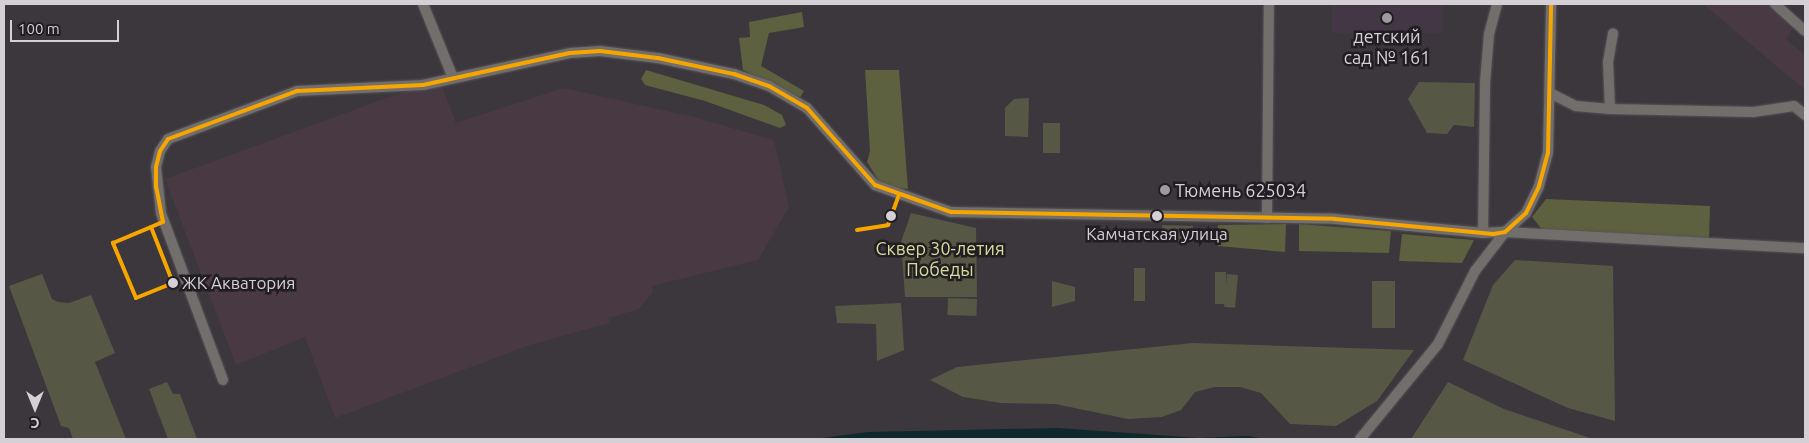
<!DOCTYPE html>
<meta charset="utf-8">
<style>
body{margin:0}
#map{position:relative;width:1809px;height:443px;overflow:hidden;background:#3b373c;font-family:Ubuntu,sans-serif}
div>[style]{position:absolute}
.industrial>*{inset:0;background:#483943}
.built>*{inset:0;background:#433746;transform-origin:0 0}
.green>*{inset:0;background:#565845;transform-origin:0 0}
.forest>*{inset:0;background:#5d613f}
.water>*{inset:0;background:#0e282c}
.roads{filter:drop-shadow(0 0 1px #565357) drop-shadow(0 0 1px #565357)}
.minor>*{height:10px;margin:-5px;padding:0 5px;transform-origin:5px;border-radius:5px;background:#726e6b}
.bus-1>*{height:4px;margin:-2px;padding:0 2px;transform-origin:2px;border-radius:2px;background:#f7a600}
.dots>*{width:14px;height:14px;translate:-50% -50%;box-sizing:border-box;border:2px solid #211d22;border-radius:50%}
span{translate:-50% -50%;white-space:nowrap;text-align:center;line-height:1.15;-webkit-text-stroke:5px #211d22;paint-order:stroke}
.bus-label{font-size:17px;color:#d5cfd6}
.left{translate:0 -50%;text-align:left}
.poi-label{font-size:18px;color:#d5cfd6}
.park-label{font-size:18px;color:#d6de9b}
.frame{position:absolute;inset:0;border:5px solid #d5cfd6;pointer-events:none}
.north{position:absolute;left:10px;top:383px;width:50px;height:50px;-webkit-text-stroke:4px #211d22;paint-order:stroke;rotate:180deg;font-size:14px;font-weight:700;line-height:20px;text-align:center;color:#d5cfd6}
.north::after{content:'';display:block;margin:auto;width:18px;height:22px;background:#d5cfd6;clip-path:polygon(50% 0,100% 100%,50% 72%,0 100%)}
.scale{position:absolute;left:10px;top:20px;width:109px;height:22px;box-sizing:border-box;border:2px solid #d5cfd6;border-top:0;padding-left:6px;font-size:15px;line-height:18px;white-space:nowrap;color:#d5cfd6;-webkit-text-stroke:4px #211d22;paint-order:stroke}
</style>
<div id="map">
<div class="industrial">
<div style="clip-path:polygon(1703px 4px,1769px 4px,1795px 25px,1786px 39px,1805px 55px,1805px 90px)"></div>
<div style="clip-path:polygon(442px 86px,456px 123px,563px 88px,694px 117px,774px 140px,789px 207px,758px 260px,652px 286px,653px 292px,639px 309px,609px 318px,610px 323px,533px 344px,335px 418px,305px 337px,236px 365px,165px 179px,400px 93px)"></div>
</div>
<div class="built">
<div style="left:1332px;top:4px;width:111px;height:29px"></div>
</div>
<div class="green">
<div style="clip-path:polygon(1419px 82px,1475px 83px,1474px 127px,1454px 125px,1447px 134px,1427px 133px,1408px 99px)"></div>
<div style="clip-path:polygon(1029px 98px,1028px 137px,1005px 136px,1005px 108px,1014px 99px)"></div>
<div style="left:1043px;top:123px;width:17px;height:30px"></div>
<div style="clip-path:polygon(911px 213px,976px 228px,977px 297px,905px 297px,901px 242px)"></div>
<div style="left:1162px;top:225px;width:31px;height:16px;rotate:2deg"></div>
<div style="clip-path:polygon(1515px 260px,1613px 266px,1615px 421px,1568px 408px,1463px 360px,1493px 285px)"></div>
<div style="left:1134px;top:268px;width:11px;height:33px"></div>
<div style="left:1215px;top:272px;width:11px;height:32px"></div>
<div style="clip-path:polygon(42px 274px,52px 299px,58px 302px,69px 303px,91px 295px,115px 353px,95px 362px,126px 439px,73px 439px,69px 428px,61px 426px,9px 286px)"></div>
<div style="left:1227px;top:274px;width:11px;height:33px;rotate:5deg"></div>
<div style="clip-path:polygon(1052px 281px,1075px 287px,1075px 301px,1052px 307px)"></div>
<div style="left:1372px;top:281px;width:23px;height:47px"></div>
<div style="left:948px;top:298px;width:29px;height:17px;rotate:2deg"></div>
<div style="clip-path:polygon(901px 303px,904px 350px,877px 361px,876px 324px,837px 323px,835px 306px)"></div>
<div style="clip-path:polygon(1193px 343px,1414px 350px,1377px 401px,1336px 426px,1290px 424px,1261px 393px,1240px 387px,1215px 387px,1195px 392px,1181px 410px,1162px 417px,1128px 419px,1055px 404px,1001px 403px,963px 397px,930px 380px,957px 367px)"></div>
<div style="clip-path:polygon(167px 382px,173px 394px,180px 394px,197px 439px,168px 439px,149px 389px)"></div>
<div style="clip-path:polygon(1448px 382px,1504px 409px,1593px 439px,1411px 439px)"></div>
</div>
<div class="forest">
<div style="clip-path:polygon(802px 12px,804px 27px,769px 33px,761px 66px,804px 91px,799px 99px,743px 70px,739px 38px,750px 37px,749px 22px)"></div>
<div style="clip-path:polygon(646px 70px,764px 105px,782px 115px,786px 125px,780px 128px,705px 101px,645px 85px,641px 79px)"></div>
<div style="clip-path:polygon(865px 70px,899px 70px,908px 189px,882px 186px,867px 162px,870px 151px)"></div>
<div style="clip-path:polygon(1546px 199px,1710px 206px,1709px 238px,1543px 231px,1532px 217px)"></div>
<div style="clip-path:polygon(1286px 224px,1285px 252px,1218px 246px,1218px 225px)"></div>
<div style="clip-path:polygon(1299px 224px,1391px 231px,1389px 253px,1299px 251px)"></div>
<div style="clip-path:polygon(1402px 234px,1474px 240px,1462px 263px,1399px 261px)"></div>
</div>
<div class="water">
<div style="clip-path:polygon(1058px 428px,1199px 438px,1247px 436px,1266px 439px,815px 439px,868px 432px)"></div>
</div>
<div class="roads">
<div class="minor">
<div style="left:423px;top:4px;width:80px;rotate:67.9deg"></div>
<div style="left:1775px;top:4px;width:40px;rotate:42deg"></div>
<div style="left:1550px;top:93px;width:29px;rotate:27deg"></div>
<div style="left:1576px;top:106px;width:34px;rotate:5deg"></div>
<div style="left:1610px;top:109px;width:143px;rotate:1.2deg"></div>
<div style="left:1753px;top:112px;width:41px;rotate:-8.3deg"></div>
<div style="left:1794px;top:106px;width:14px;rotate:39deg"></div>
<div style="left:1610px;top:109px;width:47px;rotate:-92.4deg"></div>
<div style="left:1608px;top:62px;width:29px;rotate:-80deg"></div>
<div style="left:1267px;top:218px;width:214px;rotate:-89.5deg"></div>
<div style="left:1483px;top:233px;width:150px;rotate:-89.2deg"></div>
<div style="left:1485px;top:83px;width:49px;rotate:-85.3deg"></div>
<div style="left:1489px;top:34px;width:31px;rotate:-75deg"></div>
<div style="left:223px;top:380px;width:178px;rotate:-110.4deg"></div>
<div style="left:161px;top:213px;width:46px;rotate:-96.2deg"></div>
<div style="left:156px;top:167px;width:16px;rotate:-76deg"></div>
<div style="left:160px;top:151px;width:14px;rotate:-56deg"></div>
<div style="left:168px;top:139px;width:138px;rotate:-20.4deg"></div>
<div style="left:297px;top:91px;width:126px;rotate:-2.7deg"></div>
<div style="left:423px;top:85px;width:150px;rotate:-12.3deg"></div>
<div style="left:570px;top:53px;width:30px;rotate:-4deg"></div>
<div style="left:600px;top:51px;width:58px;rotate:6.9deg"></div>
<div style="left:658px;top:58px;width:78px;rotate:11.9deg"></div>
<div style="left:734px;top:74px;width:37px;rotate:19deg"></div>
<div style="left:769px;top:86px;width:44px;rotate:30.1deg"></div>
<div style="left:807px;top:108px;width:103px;rotate:48.6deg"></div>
<div style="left:875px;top:185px;width:81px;rotate:19.6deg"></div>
<div style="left:951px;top:212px;width:384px;rotate:1deg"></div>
<div style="left:1335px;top:219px;width:149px;rotate:5.4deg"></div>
<div style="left:1483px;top:233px;width:22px;rotate:-3deg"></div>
<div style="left:1505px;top:232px;width:300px;rotate:3.1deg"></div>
<div style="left:1360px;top:439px;width:123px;rotate:-50.6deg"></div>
<div style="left:1438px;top:344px;width:82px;rotate:-63.1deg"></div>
<div style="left:1475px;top:271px;width:49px;rotate:-52.4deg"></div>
<div style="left:1505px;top:232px;width:28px;rotate:-42deg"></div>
<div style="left:1526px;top:213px;width:30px;rotate:-64deg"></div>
<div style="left:1539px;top:186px;width:34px;rotate:-75deg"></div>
<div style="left:1548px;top:153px;width:149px;rotate:-88.8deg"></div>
</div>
</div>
<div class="bus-1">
<div style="left:151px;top:227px;width:60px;rotate:68.6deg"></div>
<div style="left:173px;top:283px;width:40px;rotate:158deg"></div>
<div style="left:136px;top:298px;width:60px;rotate:-112.7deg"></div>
<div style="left:113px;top:243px;width:41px;rotate:-22.8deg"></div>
<div style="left:151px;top:227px;width:13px;rotate:-23deg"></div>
<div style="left:163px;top:222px;width:36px;rotate:-101deg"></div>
<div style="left:156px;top:187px;width:20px;rotate:-90deg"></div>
<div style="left:156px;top:167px;width:16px;rotate:-76deg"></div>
<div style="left:160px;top:151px;width:14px;rotate:-56deg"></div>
<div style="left:168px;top:139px;width:138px;rotate:-20.4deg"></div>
<div style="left:297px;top:91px;width:126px;rotate:-2.7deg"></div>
<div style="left:423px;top:85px;width:150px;rotate:-12.3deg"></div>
<div style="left:570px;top:53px;width:30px;rotate:-4deg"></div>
<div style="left:600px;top:51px;width:58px;rotate:6.9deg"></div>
<div style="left:658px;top:58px;width:78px;rotate:11.9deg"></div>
<div style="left:734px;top:74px;width:37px;rotate:19deg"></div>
<div style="left:769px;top:86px;width:44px;rotate:30.1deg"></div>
<div style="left:807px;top:108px;width:103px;rotate:48.6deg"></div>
<div style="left:875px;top:185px;width:81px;rotate:19.6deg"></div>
<div style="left:951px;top:212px;width:384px;rotate:1deg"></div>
<div style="left:1335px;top:219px;width:159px;rotate:5.4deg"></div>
<div style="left:1493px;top:234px;width:12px;rotate:-9deg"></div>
<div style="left:1505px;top:232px;width:28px;rotate:-42deg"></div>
<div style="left:1526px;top:213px;width:30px;rotate:-64deg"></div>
<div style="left:1539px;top:186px;width:34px;rotate:-75deg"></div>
<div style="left:1548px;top:153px;width:149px;rotate:-88.8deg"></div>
<div style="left:857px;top:230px;width:31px;rotate:-9deg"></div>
<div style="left:888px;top:225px;width:32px;rotate:-70deg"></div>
</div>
<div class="dots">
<div style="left:1387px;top:18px;background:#9f9aa0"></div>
<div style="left:1165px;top:190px;background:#9f9aa0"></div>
<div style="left:891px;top:216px;background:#d5cfd6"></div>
<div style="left:1157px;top:216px;background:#d5cfd6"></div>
<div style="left:173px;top:283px;background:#d5cfd6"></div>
</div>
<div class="bus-label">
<span style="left:1157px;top:234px">Камчатская улица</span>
<span class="left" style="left:182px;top:283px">ЖК Акватория</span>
</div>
<div class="poi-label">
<span style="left:1387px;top:47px">детский<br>сад № 161</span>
<span class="left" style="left:1175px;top:190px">Тюмень 625034</span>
</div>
<div class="park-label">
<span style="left:940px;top:259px">Сквер 30-летия<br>Победы</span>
</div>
<div class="frame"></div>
<div class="north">С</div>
<div class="scale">100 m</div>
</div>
